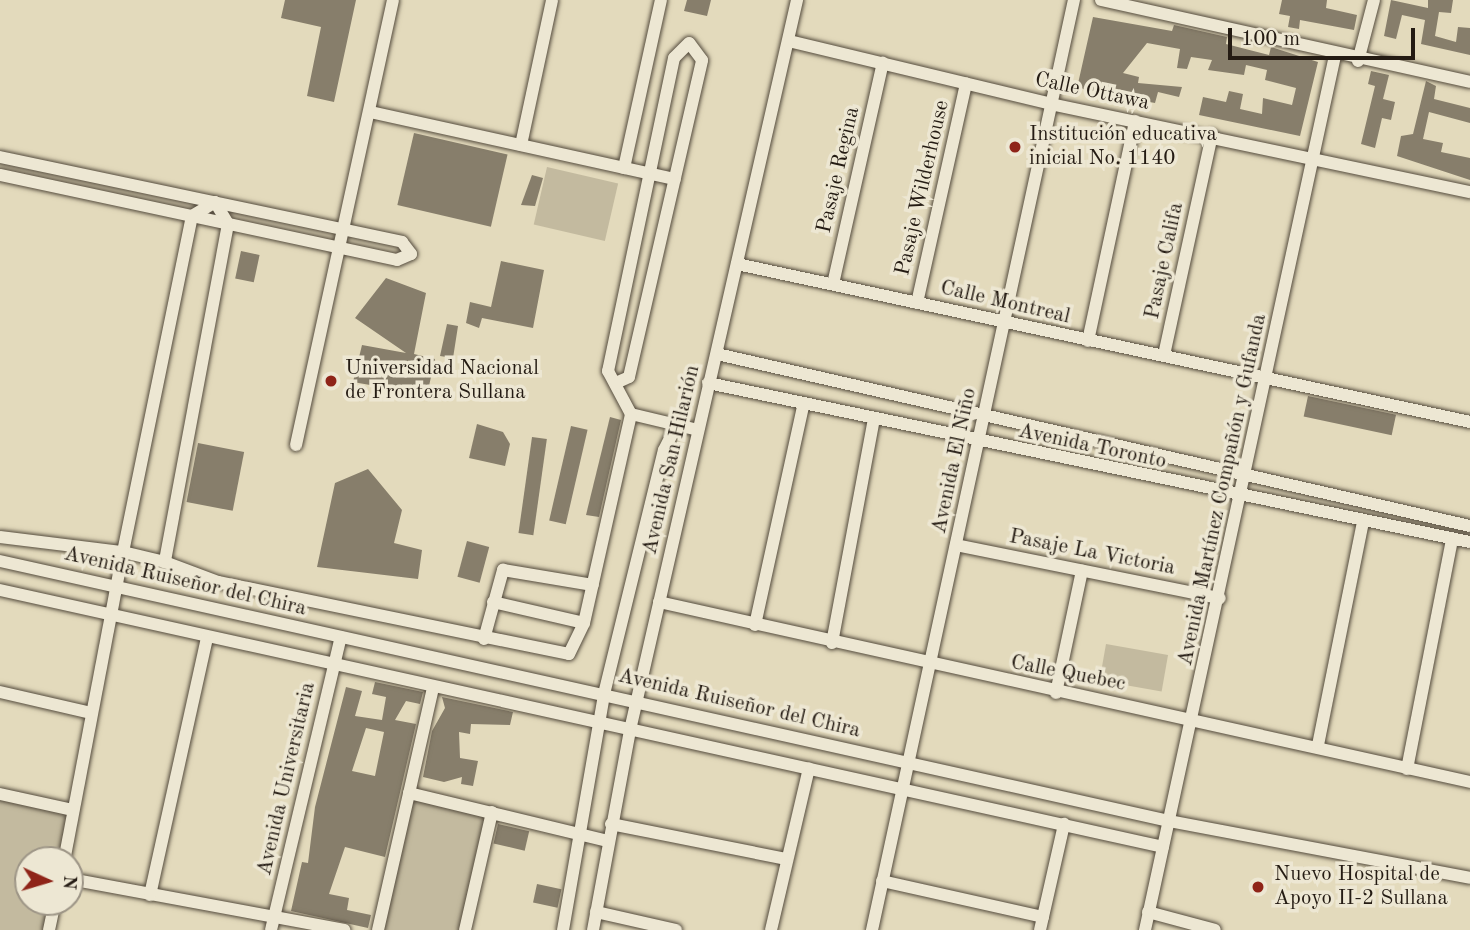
<!DOCTYPE html>
<meta charset="utf-8">
<style>
body{margin:0}
#map{position:relative;width:1470px;height:930px;overflow:hidden;background:#e3dabc;font-family:"Old Standard TT",serif}
div>[style]{position:absolute}
.green>*{inset:0;background:#c3ba9f;transform-origin:0 0}
.building>*{inset:0;background:#877e6b;transform-origin:0 0}
.roads{filter:drop-shadow(0 0 2px #544b3d) drop-shadow(0 0 2px #544b3d)}
.minor>*{height:12px;margin:-6px;padding:0 6px;transform-origin:6px;border-radius:6px;background:#ede7d3}
.dots>*{width:19px;height:19px;translate:-50% -50%;box-sizing:border-box;border:4px solid #ede7d3;border-radius:50%}
span{translate:-50% -50%;white-space:nowrap;text-align:center;line-height:1.15;-webkit-text-stroke:7px #ede7d3;paint-order:stroke}
.street-label{font-size:21px;color:#241b13}
.poi-label{font-size:21px;color:#241b13}
.left{translate:0 -50%;text-align:left}
.north{position:absolute;left:14px;top:846px;width:70px;height:70px;box-sizing:border-box;background:#ede7d3;border:2px solid #9d9586;border-radius:50%;rotate:94deg;font-size:19px;font-weight:700;line-height:28px;text-align:center;color:#241b13}
.north::after{content:'';display:block;margin:auto;width:24px;height:32px;background:#8f2418;clip-path:polygon(50% 0,100% 100%,50% 72%,0 100%)}
.scale{position:absolute;left:1228px;top:28px;width:187px;height:32px;box-sizing:border-box;border:4px solid #241b13;border-top:0;padding-left:9px;font-size:21px;line-height:24px;white-space:nowrap;color:#241b13;-webkit-text-stroke:5px #ede7d3;paint-order:stroke}
</style>
<div id="map">
<div class="green">
<div style="left:547px;top:167px;width:73px;height:59px;rotate:13deg"></div>
<div style="left:1106px;top:644px;width:63px;height:37px;rotate:10deg"></div>
<div style="clip-path:polygon(409px 793px,492px 812px,465px 930px,378px 930px)"></div>
<div style="clip-path:polygon(0 797px,69px 812px,60px 860px,28px 860px,28px 902px,52px 902px,45px 930px,0 930px)"></div>
</div>
<div class="building">
<div style="clip-path:polygon(285px 0,356px 0,334px 102px,307px 96px,321px 27px,281px 18px)"></div>
<div style="clip-path:polygon(687px 0,711px 0,707px 16px,684px 11px)"></div>
<div style="clip-path:polygon(1282px 0,1327px 0,1326px 8px,1357px 15px,1354px 30px,1300px 20px,1299px 29px,1288px 27px,1290px 16px,1279px 14px)"></div>
<div style="clip-path:polygon(1391px 0,1428px 8px,1428px 0,1453px 0,1451px 13px,1439px 12px,1435px 36px,1456px 42px,1458px 27px,1470px 28px,1470px 55px,1421px 44px,1425px 20px,1402px 15px,1396px 39px,1384px 36px)"></div>
<div style="clip-path:polygon(1093px 17px,1172px 31px,1174px 25px,1227px 37px,1226px 44px,1269px 55px,1271px 47px,1318px 62px,1300px 136px,1199px 115px,1203px 97px,1226px 102px,1229px 91px,1243px 94px,1240px 109px,1262px 114px,1263px 98px,1292px 105px,1296px 88px,1265px 80px,1267px 70px,1246px 65px,1244px 75px,1208px 70px,1212px 60px,1191px 57px,1187px 69px,1177px 68px,1180px 49px,1147px 43px,1123px 73px,1139px 77px,1138px 83px,1182px 87px,1179px 97px,1158px 92px,1155px 103px,1077px 88px)"></div>
<div style="clip-path:polygon(1371px 71px,1389px 75px,1383px 99px,1395px 102px,1391px 120px,1382px 118px,1375px 148px,1361px 144px,1375px 86px,1368px 84px)"></div>
<div style="clip-path:polygon(1426px 81px,1436px 86px,1434px 99px,1470px 108px,1470px 123px,1429px 112px,1423px 139px,1443px 143px,1441px 152px,1470px 158px,1470px 180px,1397px 156px,1401px 136px,1413px 134px)"></div>
<div style="left:414px;top:133px;width:96px;height:74px;rotate:13deg"></div>
<div style="clip-path:polygon(532px 175px,543px 178px,535px 206px,521px 205px)"></div>
<div style="left:241px;top:251px;width:19px;height:28px;rotate:12deg"></div>
<div style="clip-path:polygon(501px 261px,544px 270px,533px 328px,482px 318px,479px 328px,466px 323px,470px 302px,491px 307px)"></div>
<div style="clip-path:polygon(386px 278px,426px 293px,414px 354px,435px 359px,427px 395px,353px 382px,362px 345px,406px 353px,355px 318px)"></div>
<div style="clip-path:polygon(447px 324px,458px 326px,453px 358px,440px 356px)"></div>
<div style="left:1308px;top:396px;width:90px;height:21px;rotate:12deg"></div>
<div style="clip-path:polygon(610px 417px,621px 420px,599px 517px,586px 515px)"></div>
<div style="clip-path:polygon(477px 424px,503px 432px,510px 444px,505px 466px,469px 458px)"></div>
<div style="left:571px;top:426px;width:17px;height:97px;rotate:13deg"></div>
<div style="left:532px;top:437px;width:15px;height:97px;rotate:8deg"></div>
<div style="left:198px;top:443px;width:47px;height:60px;rotate:11deg"></div>
<div style="clip-path:polygon(368px 469px,402px 510px,394px 543px,422px 550px,418px 579px,317px 567px,335px 483px)"></div>
<div style="left:467px;top:541px;width:23px;height:37px;rotate:15deg"></div>
<div style="clip-path:polygon(evenodd,375px 682px,423px 692px,420px 704px,406px 701px,395px 720px,416px 724px,385px 857px,345px 847px,329px 894px,349px 898px,347px 910px,371px 915px,368px 928px,291px 911px,302px 862px,308px 863px,315px 807px,346px 687px,362px 691px,355px 716px,382px 720px,386px 697px,372px 694px,375px 682px,366px 728px,384px 732px,375px 776px,352px 771px,366px 728px)"></div>
<div style="clip-path:polygon(442px 697px,513px 712px,510px 725px,471px 724px,470px 734px,459px 732px,460px 758px,478px 761px,473px 786px,461px 784px,462px 777px,444px 782px,423px 777px,432px 731px,445px 708px)"></div>
<div style="left:498px;top:824px;width:32px;height:20px;rotate:13deg"></div>
<div style="left:537px;top:884px;width:25px;height:19px;rotate:12deg"></div>
</div>
<div class="roads">
<div class="minor">
<div style="left:1101px;top:0;width:378px;rotate:12.5deg"></div>
<div style="left:789px;top:41px;width:269px;rotate:13.5deg"></div>
<div style="left:1051px;top:104px;width:428px;rotate:11.9deg"></div>
<div style="left:1358px;top:61px;width:63px;rotate:-75.3deg"></div>
<div style="left:370px;top:112px;width:312px;rotate:12.4deg"></div>
<div style="left:521px;top:145px;width:148px;rotate:-77.9deg"></div>
<div style="left:0;top:157px;width:411px;rotate:11.9deg"></div>
<div style="left:402px;top:242px;width:15px;rotate:53deg"></div>
<div style="left:411px;top:254px;width:15px;rotate:157deg"></div>
<div style="left:397px;top:260px;width:406px;rotate:-167.9deg"></div>
<div style="left:624px;top:168px;width:172px;rotate:-77.6deg"></div>
<div style="left:215px;top:202px;width:26px;rotate:59deg"></div>
<div style="left:228px;top:224px;width:344px;rotate:100.6deg"></div>
<div style="left:165px;top:562px;width:43px;rotate:-166.6deg"></div>
<div style="left:123px;top:552px;width:343px;rotate:-78.4deg"></div>
<div style="left:192px;top:216px;width:27px;rotate:-31deg"></div>
<div style="left:737px;top:264px;width:750px;rotate:12.16deg"></div>
<div style="left:833px;top:284px;width:227px;rotate:-77.3deg"></div>
<div style="left:917px;top:303px;width:225px;rotate:-77.4deg"></div>
<div style="left:1088px;top:341px;width:225px;rotate:-77.9deg"></div>
<div style="left:717px;top:354px;width:772px;rotate:12.87deg"></div>
<div style="left:1164px;top:355px;width:225px;rotate:-77.7deg"></div>
<div style="left:618px;top:382px;width:12px;rotate:-24deg"></div>
<div style="left:629px;top:377px;width:325px;rotate:-77deg"></div>
<div style="left:702px;top:60px;width:21px;rotate:-127deg"></div>
<div style="left:689px;top:43px;width:21px;rotate:135deg"></div>
<div style="left:674px;top:58px;width:320px;rotate:101.9deg"></div>
<div style="left:608px;top:371px;width:49px;rotate:61.9deg"></div>
<div style="left:631px;top:414px;width:69px;rotate:13.4deg"></div>
<div style="left:708px;top:383px;width:778px;rotate:11.79deg"></div>
<div style="left:296px;top:445px;width:455px;rotate:-77.7deg"></div>
<div style="left:0;top:537px;width:124px;rotate:7deg"></div>
<div style="left:123px;top:552px;width:314px;rotate:100.8deg"></div>
<div style="left:956px;top:545px;width:269px;rotate:11.4deg"></div>
<div style="left:0;top:561px;width:1198px;rotate:12.54deg"></div>
<div style="left:1169px;top:821px;width:306px;rotate:10.7deg"></div>
<div style="left:165px;top:562px;width:57px;rotate:20.7deg"></div>
<div style="left:218px;top:582px;width:358px;rotate:11.6deg"></div>
<div style="left:569px;top:654px;width:34px;rotate:-64deg"></div>
<div style="left:584px;top:623px;width:214px;rotate:-77.3deg"></div>
<div style="left:0;top:590px;width:1191px;rotate:12.46deg"></div>
<div style="left:493px;top:602px;width:93px;rotate:13deg"></div>
<div style="left:659px;top:602px;width:831px;rotate:12.51deg"></div>
<div style="left:755px;top:625px;width:227px;rotate:-77.6deg"></div>
<div style="left:484px;top:639px;width:72px;rotate:-74.6deg"></div>
<div style="left:503px;top:570px;width:91px;rotate:9.5deg"></div>
<div style="left:832px;top:643px;width:228px;rotate:-79.4deg"></div>
<div style="left:0;top:692px;width:93px;rotate:13deg"></div>
<div style="left:1056px;top:693px;width:125px;rotate:-78deg"></div>
<div style="left:1318px;top:745px;width:228px;rotate:-78.6deg"></div>
<div style="left:1407px;top:769px;width:234px;rotate:-78.9deg"></div>
<div style="left:409px;top:793px;width:205px;rotate:13.6deg"></div>
<div style="left:0;top:794px;width:75px;rotate:12.4deg"></div>
<div style="left:611px;top:824px;width:178px;rotate:11.3deg"></div>
<div style="left:70px;top:879px;width:279px;rotate:10.5deg"></div>
<div style="left:882px;top:881px;width:165px;rotate:12.6deg"></div>
<div style="left:150px;top:895px;width:264px;rotate:-77.5deg"></div>
<div style="left:596px;top:912px;width:82px;rotate:12.7deg"></div>
<div style="left:1148px;top:912px;width:69px;rotate:15deg"></div>
<div style="left:49px;top:930px;width:29px;rotate:-78deg"></div>
<div style="left:271px;top:930px;width:301px;rotate:-76.6deg"></div>
<div style="left:378px;top:930px;width:249px;rotate:-77.2deg"></div>
<div style="left:465px;top:930px;width:121px;rotate:-77.1deg"></div>
<div style="left:563px;top:930px;width:240px;rotate:-80.1deg"></div>
<div style="left:604px;top:694px;width:251px;rotate:-76.2deg"></div>
<div style="left:664px;top:450px;width:28px;rotate:-63deg"></div>
<div style="left:593px;top:930px;width:203px;rotate:-79.5deg"></div>
<div style="left:630px;top:730px;width:749px;rotate:-77.11deg"></div>
<div style="left:771px;top:930px;width:166px;rotate:-76.8deg"></div>
<div style="left:872px;top:930px;width:952px;rotate:-77.75deg"></div>
<div style="left:1040px;top:930px;width:109px;rotate:-77.2deg"></div>
<div style="left:1145px;top:930px;width:894px;rotate:-77.74deg"></div>
</div>
</div>
<div class="dots">
<div style="left:1015px;top:147px;background:#8f2418"></div>
<div style="left:331px;top:381px;background:#8f2418"></div>
<div style="left:1258px;top:887px;background:#8f2418"></div>
</div>
<div class="street-label">
<span style="left:1092px;top:92px;rotate:12deg">Calle Ottawa</span>
<span style="left:839px;top:170px;rotate:-77deg">Pasaje Regina</span>
<span style="left:923px;top:188px;rotate:-77deg">Pasaje Wilderhouse</span>
<span style="left:1165px;top:261px;rotate:-78deg">Pasaje Califa</span>
<span style="left:1005px;top:303px;rotate:13deg">Calle Montreal</span>
<span style="left:1092px;top:447px;rotate:12deg">Avenida Toronto</span>
<span style="left:672px;top:460px;rotate:-77deg">Avenida San Hilarión</span>
<span style="left:955px;top:461px;rotate:-78deg">Avenida El Niño</span>
<span style="left:1223px;top:490px;rotate:-78deg">Avenida Martínez Compañón y Gufanda</span>
<span style="left:1092px;top:553px;rotate:11deg">Pasaje La Victoria</span>
<span style="left:185px;top:582px;rotate:13deg">Avenida Ruiseñor del Chira</span>
<span style="left:1068px;top:674px;rotate:11deg">Calle Quebec</span>
<span style="left:739px;top:704px;rotate:13deg">Avenida Ruiseñor del Chira</span>
<span style="left:287px;top:779px;rotate:-77deg">Avenida Universitaria</span>
</div>
<div class="poi-label">
<span class="left" style="left:1029px;top:147px">Institución educativa<br>inicial No. 1140</span>
<span class="left" style="left:345px;top:381px">Universidad Nacional<br>de Frontera Sullana</span>
<span class="left" style="left:1274px;top:887px">Nuevo Hospital de<br>Apoyo II-2 Sullana</span>
</div>
<div class="north">N</div>
<div class="scale">100 m</div>
</div>
